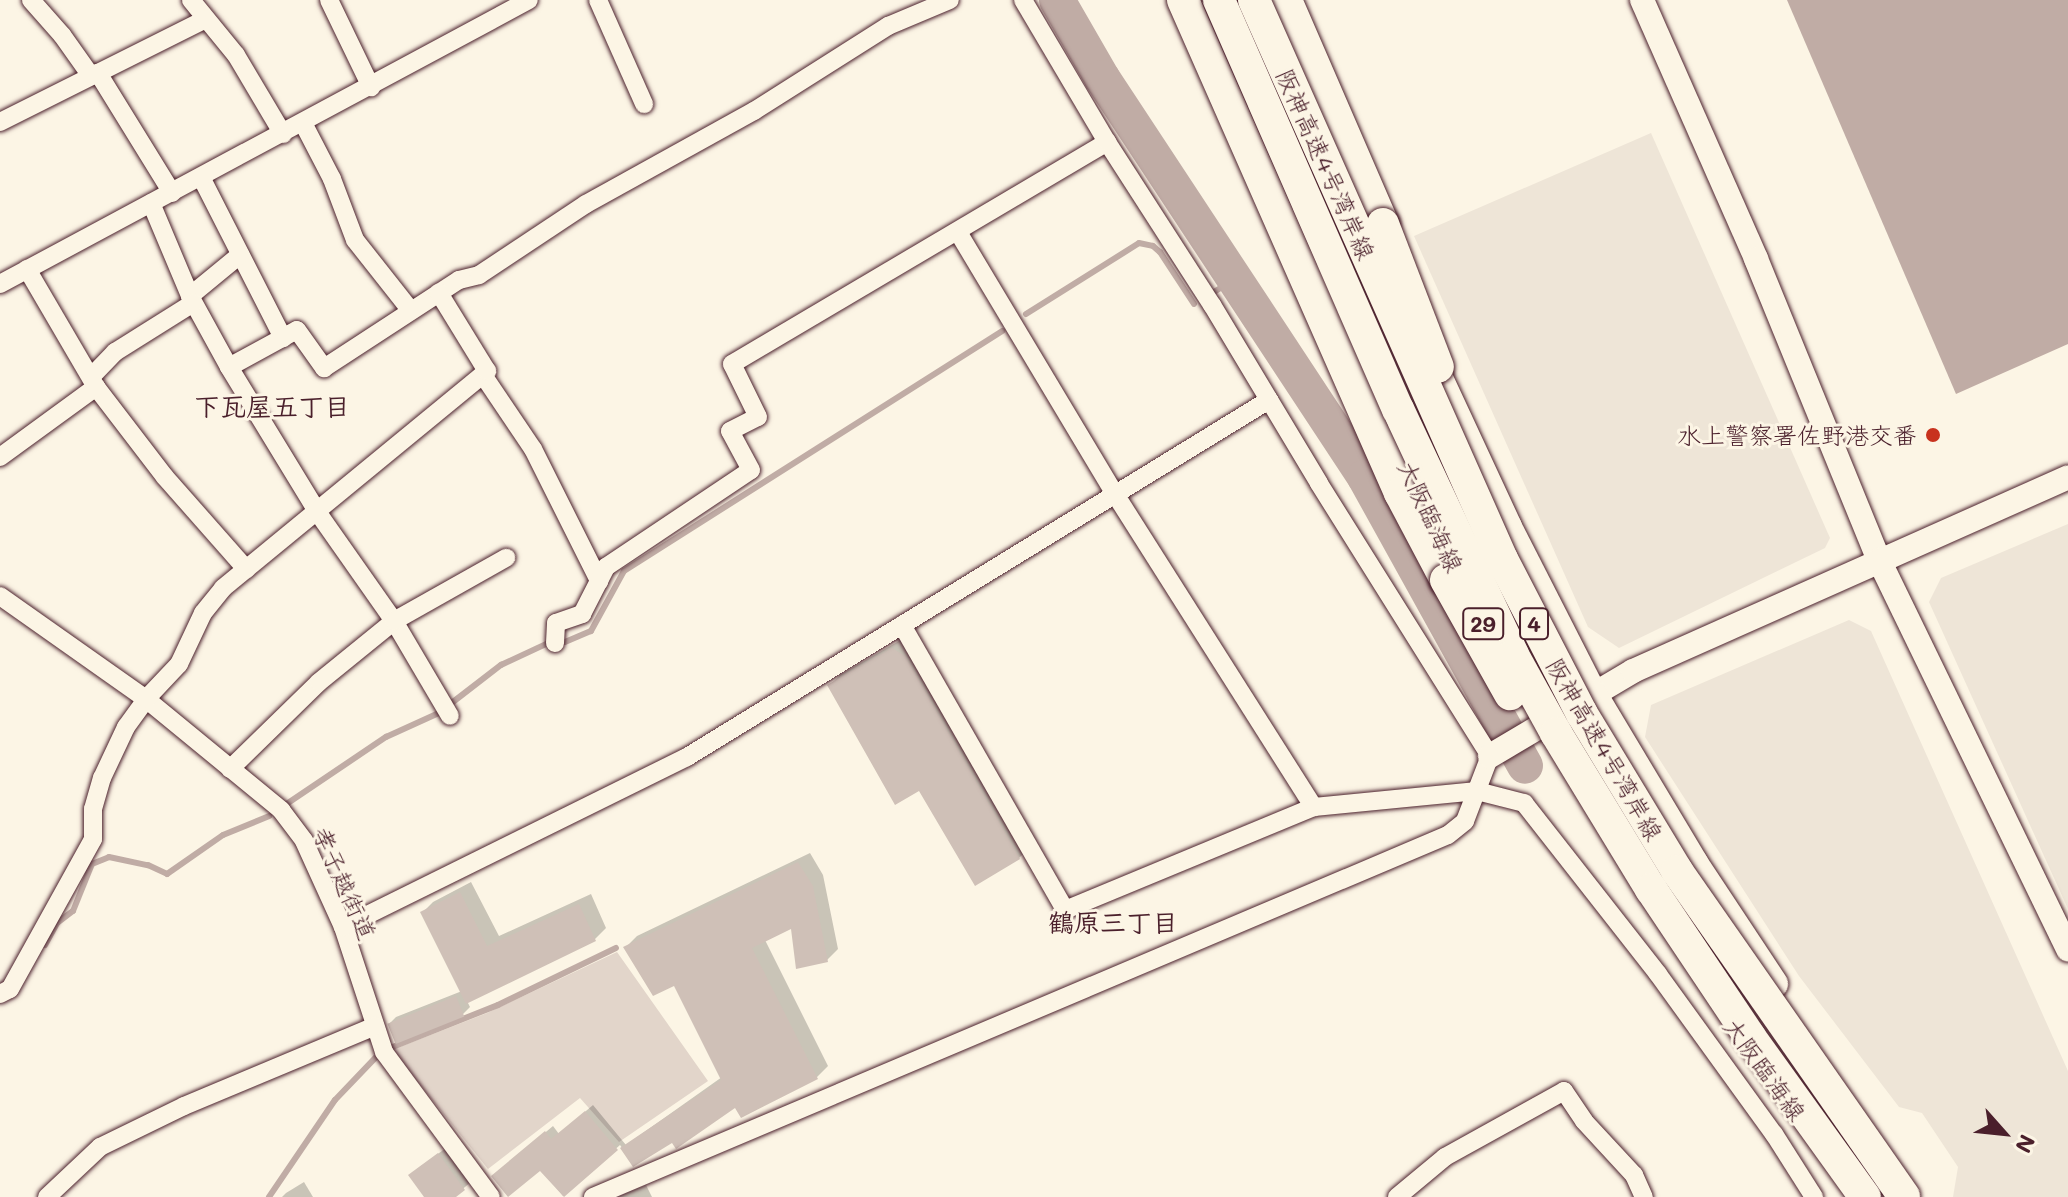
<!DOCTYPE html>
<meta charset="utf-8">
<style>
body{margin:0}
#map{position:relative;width:2068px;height:1197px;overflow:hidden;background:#fcf5e5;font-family:Mali,"Klee One",sans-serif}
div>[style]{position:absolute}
.built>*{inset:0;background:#eee5d7}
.green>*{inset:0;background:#e2d5ca}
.water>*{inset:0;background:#c0aca5}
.shadow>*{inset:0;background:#0003}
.stream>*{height:6px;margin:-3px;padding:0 3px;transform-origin:3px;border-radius:3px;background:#c0aca5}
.river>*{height:36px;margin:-18px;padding:0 18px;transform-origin:18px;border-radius:18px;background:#c0aca5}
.building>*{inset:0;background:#cfc0b7;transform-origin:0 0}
.roads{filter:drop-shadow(0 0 2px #4a1f2b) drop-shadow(0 0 2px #4a1f2b)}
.street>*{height:18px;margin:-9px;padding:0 9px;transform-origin:9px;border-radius:9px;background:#fcf5e5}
.secondary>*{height:24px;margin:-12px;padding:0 12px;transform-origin:12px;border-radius:12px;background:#fcf5e5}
.primary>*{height:28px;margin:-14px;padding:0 14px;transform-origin:14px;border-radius:14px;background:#fcf5e5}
.highway>*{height:32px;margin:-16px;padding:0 16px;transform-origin:16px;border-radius:16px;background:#fcf5e5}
.bridges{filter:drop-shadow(0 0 2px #4a1f2b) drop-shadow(0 0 2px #4a1f2b)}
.highway-bridge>*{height:32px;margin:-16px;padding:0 16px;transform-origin:16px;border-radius:16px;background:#fcf5e5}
.dots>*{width:22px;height:22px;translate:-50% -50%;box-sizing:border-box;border:4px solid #fcf5e5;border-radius:50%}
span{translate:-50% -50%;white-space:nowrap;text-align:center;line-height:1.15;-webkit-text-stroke:6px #fcf5e5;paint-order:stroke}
.shield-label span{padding:2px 6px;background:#fcf5e5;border:2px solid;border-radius:6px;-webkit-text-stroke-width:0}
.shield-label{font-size:22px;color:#4a1f2b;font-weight:700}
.street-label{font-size:24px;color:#4a1f2b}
.poi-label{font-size:24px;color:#4a1f2b}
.right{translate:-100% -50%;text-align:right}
.neighbourhood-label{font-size:26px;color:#4a1f2b;font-weight:700}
.north{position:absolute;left:1964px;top:1093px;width:80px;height:80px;-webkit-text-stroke:6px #fcf5e5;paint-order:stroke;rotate:117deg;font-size:22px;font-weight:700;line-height:32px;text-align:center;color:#4a1f2b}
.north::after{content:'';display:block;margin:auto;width:28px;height:36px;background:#4a1f2b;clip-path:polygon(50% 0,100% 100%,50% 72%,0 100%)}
</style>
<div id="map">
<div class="built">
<div style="clip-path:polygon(1651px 133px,1830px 538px,1825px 548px,1619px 648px,1588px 627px,1414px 236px)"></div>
<div style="clip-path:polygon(2068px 524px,2068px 909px,1929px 602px,1941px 578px)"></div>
<div style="clip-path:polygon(1849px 620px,1871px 631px,2068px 1071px,2068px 1197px,1953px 1197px,1958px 1167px,1922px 1113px,1899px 1107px,1799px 976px,1645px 737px,1651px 705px)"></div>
</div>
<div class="green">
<div style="clip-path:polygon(617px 952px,708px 1081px,619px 1142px,580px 1098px,488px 1169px,392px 1050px,487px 1013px)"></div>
</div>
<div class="water">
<div style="clip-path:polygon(1787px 0,2068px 0,2068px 344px,1956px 394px)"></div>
</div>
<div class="shadow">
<div style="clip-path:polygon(904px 638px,1030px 847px,1019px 858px,975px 883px,920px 788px,829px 686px,840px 675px)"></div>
<div style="clip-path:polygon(810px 853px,823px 875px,838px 949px,827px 960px,792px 926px,765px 940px,828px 1066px,817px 1077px,741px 1116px,736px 1105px,634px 1164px,620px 1145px,563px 1196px,540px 1168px,504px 1167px,553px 1126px,559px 1134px,593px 1105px,626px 1145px,722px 1077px,675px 983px,626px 947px,637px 936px)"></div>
<div style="clip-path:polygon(471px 882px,499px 936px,591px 894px,606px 928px,595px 939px,467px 1001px,470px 1007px,463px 1014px,389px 1024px,396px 1017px,462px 991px,422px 913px,433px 902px)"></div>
<div style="clip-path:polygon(446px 1148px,471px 1182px,453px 1197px,426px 1197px,417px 1169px)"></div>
<div style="clip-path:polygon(304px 1182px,313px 1197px,282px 1197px,286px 1193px)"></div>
<div style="clip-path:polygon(646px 1185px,652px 1197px,617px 1197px)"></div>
</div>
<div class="stream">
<div style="left:1214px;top:292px;width:25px;rotate:-32deg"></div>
<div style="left:1026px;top:314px;width:133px;rotate:-32.1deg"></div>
<div style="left:1139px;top:243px;width:14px;rotate:12deg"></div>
<div style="left:1153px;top:246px;width:9px;rotate:41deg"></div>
<div style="left:1160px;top:252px;width:62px;rotate:56.8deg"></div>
<div style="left:565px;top:642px;width:28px;rotate:-23deg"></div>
<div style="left:591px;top:631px;width:68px;rotate:-61.2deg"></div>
<div style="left:624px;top:571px;width:448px;rotate:-32.4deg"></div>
<div style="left:449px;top:705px;width:66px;rotate:-37.6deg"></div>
<div style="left:501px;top:665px;width:50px;rotate:-25deg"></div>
<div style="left:285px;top:805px;width:122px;rotate:-34deg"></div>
<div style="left:386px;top:737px;width:58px;rotate:-24.4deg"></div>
<div style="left:45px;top:945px;width:25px;rotate:-61deg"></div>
<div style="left:57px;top:923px;width:20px;rotate:-37deg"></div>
<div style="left:73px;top:911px;width:51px;rotate:-68deg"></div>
<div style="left:92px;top:864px;width:18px;rotate:-22deg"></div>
<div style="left:109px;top:857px;width:40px;rotate:12deg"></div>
<div style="left:148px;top:865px;width:21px;rotate:25deg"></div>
<div style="left:167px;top:874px;width:68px;rotate:-34.9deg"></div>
<div style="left:223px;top:835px;width:50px;rotate:-22.4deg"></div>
<div style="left:390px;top:1048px;width:116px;rotate:-21.7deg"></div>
<div style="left:498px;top:1005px;width:131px;rotate:-25.8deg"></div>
<div style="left:269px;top:1197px;width:117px;rotate:-55.8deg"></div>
<div style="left:335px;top:1100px;width:61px;rotate:-46.3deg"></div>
</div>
<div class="river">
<div style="left:1057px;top:0;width:90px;rotate:60deg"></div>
<div style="left:1102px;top:78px;width:478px;rotate:56.6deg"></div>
<div style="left:1365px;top:477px;width:330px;rotate:61deg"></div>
</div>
<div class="building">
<div style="clip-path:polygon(892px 648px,905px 656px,1020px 859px,975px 886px,919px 791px,895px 805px,827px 685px)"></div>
<div style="clip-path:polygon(798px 862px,813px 886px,828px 962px,796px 969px,791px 929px,752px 948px,818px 1079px,741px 1118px,735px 1108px,676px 1149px,672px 1143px,633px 1167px,620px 1148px,721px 1080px,674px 986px,653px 996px,623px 947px)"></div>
<div style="clip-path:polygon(460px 892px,487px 946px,579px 904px,596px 941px,466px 1004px,420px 912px)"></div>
<div style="left:456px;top:996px;width:22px;height:74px;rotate:68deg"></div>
<div style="clip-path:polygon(585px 1111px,618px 1150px,564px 1197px,540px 1171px,508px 1197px,491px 1176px,545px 1131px,551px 1139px)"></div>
<div style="clip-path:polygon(438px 1153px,465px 1190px,456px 1197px,424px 1197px,408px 1175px)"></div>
</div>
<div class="roads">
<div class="street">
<div style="left:31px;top:0;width:47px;rotate:48.5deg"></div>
<div style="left:62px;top:35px;width:50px;rotate:54.7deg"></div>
<div style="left:191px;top:0;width:71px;rotate:50.7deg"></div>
<div style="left:236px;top:55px;width:92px;rotate:59.3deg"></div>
<div style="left:329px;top:0;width:97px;rotate:64.2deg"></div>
<div style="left:598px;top:0;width:114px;rotate:66.1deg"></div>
<div style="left:98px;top:73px;width:119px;rotate:-26.6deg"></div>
<div style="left:0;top:122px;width:110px;rotate:-26.6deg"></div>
<div style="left:98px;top:73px;width:141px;rotate:58.3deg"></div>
<div style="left:303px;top:123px;width:63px;rotate:62.6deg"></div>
<div style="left:332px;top:179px;width:65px;rotate:69.3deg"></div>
<div style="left:355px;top:240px;width:90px;rotate:51.7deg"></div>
<div style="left:201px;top:177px;width:181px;rotate:63deg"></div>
<div style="left:151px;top:203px;width:101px;rotate:67.2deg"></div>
<div style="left:190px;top:296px;width:81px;rotate:61.2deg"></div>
<div style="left:229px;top:367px;width:171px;rotate:58.6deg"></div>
<div style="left:318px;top:513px;width:132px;rotate:54.9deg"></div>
<div style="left:394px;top:621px;width:110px;rotate:59.5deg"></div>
<div style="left:958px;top:232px;width:305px;rotate:59.1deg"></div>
<div style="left:1115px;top:494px;width:371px;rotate:57.6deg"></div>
<div style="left:27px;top:269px;width:137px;rotate:59.7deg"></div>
<div style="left:96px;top:387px;width:113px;rotate:52.5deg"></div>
<div style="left:165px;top:477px;width:123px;rotate:48.6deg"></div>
<div style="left:0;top:284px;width:600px;rotate:-28.23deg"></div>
<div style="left:190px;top:296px;width:65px;rotate:-39.4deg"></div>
<div style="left:229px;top:367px;width:77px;rotate:-28.6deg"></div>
<div style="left:297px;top:330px;width:47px;rotate:54.6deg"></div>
<div style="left:324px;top:368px;width:161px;rotate:-33.1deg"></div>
<div style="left:459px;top:280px;width:21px;rotate:-14deg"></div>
<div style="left:479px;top:275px;width:128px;rotate:-33.6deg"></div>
<div style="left:586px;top:204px;width:192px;rotate:-29deg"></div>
<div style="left:754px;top:111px;width:159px;rotate:-32.4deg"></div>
<div style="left:888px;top:26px;width:67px;rotate:-22.8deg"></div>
<div style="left:483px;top:375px;width:89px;rotate:56deg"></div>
<div style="left:533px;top:449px;width:148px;rotate:63.4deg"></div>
<div style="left:91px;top:377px;width:35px;rotate:-46deg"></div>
<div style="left:115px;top:352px;width:92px;rotate:-32.1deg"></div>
<div style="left:0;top:457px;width:119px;rotate:-36.1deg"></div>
<div style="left:0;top:596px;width:179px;rotate:35.2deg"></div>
<div style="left:146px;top:699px;width:175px;rotate:39.4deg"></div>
<div style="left:281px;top:810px;width:39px;rotate:53deg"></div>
<div style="left:304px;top:841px;width:94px;rotate:65.6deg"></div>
<div style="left:343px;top:927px;width:132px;rotate:71.8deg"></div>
<div style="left:384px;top:1052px;width:180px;rotate:53.6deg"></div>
<div style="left:902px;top:625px;width:328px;rotate:60.2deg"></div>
<div style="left:1065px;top:910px;width:269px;rotate:-22.5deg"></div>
<div style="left:1314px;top:807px;width:164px;rotate:-5.6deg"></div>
<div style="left:1477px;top:791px;width:49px;rotate:14.3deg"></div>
<div style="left:1524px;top:803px;width:217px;rotate:51.9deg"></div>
<div style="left:1658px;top:974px;width:198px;rotate:54.1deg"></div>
<div style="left:1774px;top:1134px;width:75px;rotate:57.6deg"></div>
<div style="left:555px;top:643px;width:20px;rotate:-87deg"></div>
<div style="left:556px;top:623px;width:28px;rotate:-19deg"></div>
<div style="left:582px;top:614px;width:53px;rotate:-62.9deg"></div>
<div style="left:606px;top:567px;width:174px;rotate:-33.8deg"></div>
<div style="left:751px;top:470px;width:44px;rotate:-118.3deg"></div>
<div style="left:730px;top:431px;width:31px;rotate:-27deg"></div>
<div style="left:758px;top:417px;width:59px;rotate:-116.1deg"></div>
<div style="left:732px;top:364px;width:436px;rotate:-30.6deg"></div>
<div style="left:230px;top:769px;width:124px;rotate:-44.3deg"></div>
<div style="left:319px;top:682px;width:97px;rotate:-39.1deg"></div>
<div style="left:394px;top:621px;width:129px;rotate:-29.4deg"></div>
<div style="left:343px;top:927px;width:384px;rotate:-26.3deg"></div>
<div style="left:687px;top:757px;width:683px;rotate:-31.53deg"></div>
<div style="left:0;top:994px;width:11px;rotate:-27deg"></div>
<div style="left:10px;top:989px;width:171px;rotate:-61deg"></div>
<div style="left:93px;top:839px;width:30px;rotate:-90deg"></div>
<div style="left:93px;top:809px;width:32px;rotate:-74deg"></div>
<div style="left:102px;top:778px;width:56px;rotate:-64.8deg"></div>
<div style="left:126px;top:727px;width:34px;rotate:-54deg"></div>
<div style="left:146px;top:699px;width:48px;rotate:-46.7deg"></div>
<div style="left:179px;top:664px;width:56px;rotate:-64.8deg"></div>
<div style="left:203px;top:613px;width:32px;rotate:-51deg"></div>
<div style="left:223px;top:588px;width:342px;rotate:-39.4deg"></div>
<div style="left:487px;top:371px;width:92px;rotate:-121.6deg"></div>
<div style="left:47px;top:1197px;width:73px;rotate:-43.3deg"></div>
<div style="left:100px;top:1147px;width:93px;rotate:-26deg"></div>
<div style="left:184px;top:1106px;width:207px;rotate:-22.7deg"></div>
<div style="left:593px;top:1197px;width:928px;rotate:-22.95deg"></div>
<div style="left:1448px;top:835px;width:22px;rotate:-39deg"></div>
<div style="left:1465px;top:821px;width:70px;rotate:-69deg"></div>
<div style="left:1490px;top:756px;width:322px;rotate:-122.1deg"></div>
<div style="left:1319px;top:483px;width:208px;rotate:-121deg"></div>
<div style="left:1212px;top:305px;width:194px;rotate:-122.8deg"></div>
<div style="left:1107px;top:142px;width:165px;rotate:-120.6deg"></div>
<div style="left:1397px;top:1197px;width:62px;rotate:-39.8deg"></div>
<div style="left:1445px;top:1157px;width:136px;rotate:-29deg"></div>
<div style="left:1564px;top:1091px;width:36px;rotate:56deg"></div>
<div style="left:1584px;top:1121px;width:74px;rotate:47.2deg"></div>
<div style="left:1634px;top:1175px;width:24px;rotate:66deg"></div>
</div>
<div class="secondary">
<div style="left:1642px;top:0;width:283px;rotate:66.2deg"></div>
<div style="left:1756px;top:259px;width:325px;rotate:67.8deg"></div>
<div style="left:1879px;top:560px;width:433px;rotate:64.1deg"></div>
<div style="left:1490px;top:756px;width:166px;rotate:-30.7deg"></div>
<div style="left:1633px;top:671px;width:476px;rotate:-24deg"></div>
</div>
<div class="primary">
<div style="left:1323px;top:278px;width:111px;rotate:66deg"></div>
<div style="left:1425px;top:348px;width:197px;rotate:65.1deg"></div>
<div style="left:1508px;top:527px;width:187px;rotate:63deg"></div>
<div style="left:1593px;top:694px;width:197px;rotate:59.1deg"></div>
<div style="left:1694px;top:863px;width:145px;rotate:56.5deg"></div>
<div style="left:1395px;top:438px;width:114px;rotate:65.7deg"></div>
</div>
<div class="highway">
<div style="left:1183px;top:0;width:539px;rotate:66.24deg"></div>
<div style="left:1400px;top:493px;width:98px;rotate:62.1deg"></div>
<div style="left:1286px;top:0;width:244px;rotate:66.6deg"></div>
</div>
</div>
<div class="bridges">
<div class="highway-bridge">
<div style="left:1219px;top:0;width:446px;rotate:66.4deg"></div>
<div style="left:1398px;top:409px;width:272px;rotate:64.9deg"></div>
<div style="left:1513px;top:655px;width:89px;rotate:61.1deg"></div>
<div style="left:1556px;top:733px;width:183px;rotate:58.7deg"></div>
<div style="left:1651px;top:889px;width:178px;rotate:56.2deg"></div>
<div style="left:1750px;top:1037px;width:197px;rotate:54.3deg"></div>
<div style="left:1254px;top:0;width:612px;rotate:66.08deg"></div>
<div style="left:1502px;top:559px;width:174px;rotate:62.7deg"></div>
<div style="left:1582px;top:714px;width:184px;rotate:58.8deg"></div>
<div style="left:1677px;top:871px;width:397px;rotate:55.1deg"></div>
<div style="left:1383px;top:224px;width:153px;rotate:69deg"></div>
<div style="left:1446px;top:580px;width:131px;rotate:60.7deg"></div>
</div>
</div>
<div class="dots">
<div style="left:1933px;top:435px;background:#c8321e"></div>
</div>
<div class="shield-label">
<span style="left:1483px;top:624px">29</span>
<span style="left:1534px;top:624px">4</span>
</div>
<div class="street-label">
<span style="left:1326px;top:164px;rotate:66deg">阪神高速4号湾岸線</span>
<span style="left:1431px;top:516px;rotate:65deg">大阪臨海線</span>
<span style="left:1605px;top:749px;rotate:60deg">阪神高速4号湾岸線</span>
<span style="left:345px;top:883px;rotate:66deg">孝子越街道</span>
<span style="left:1765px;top:1069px;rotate:54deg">大阪臨海線</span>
</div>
<div class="poi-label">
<span class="right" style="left:1917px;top:435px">水上警察署佐野港交番</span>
</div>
<div class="neighbourhood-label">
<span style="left:272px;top:407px">下瓦屋五丁目</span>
<span style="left:1113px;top:923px">鶴原三丁目</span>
</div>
<div class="north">N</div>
</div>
